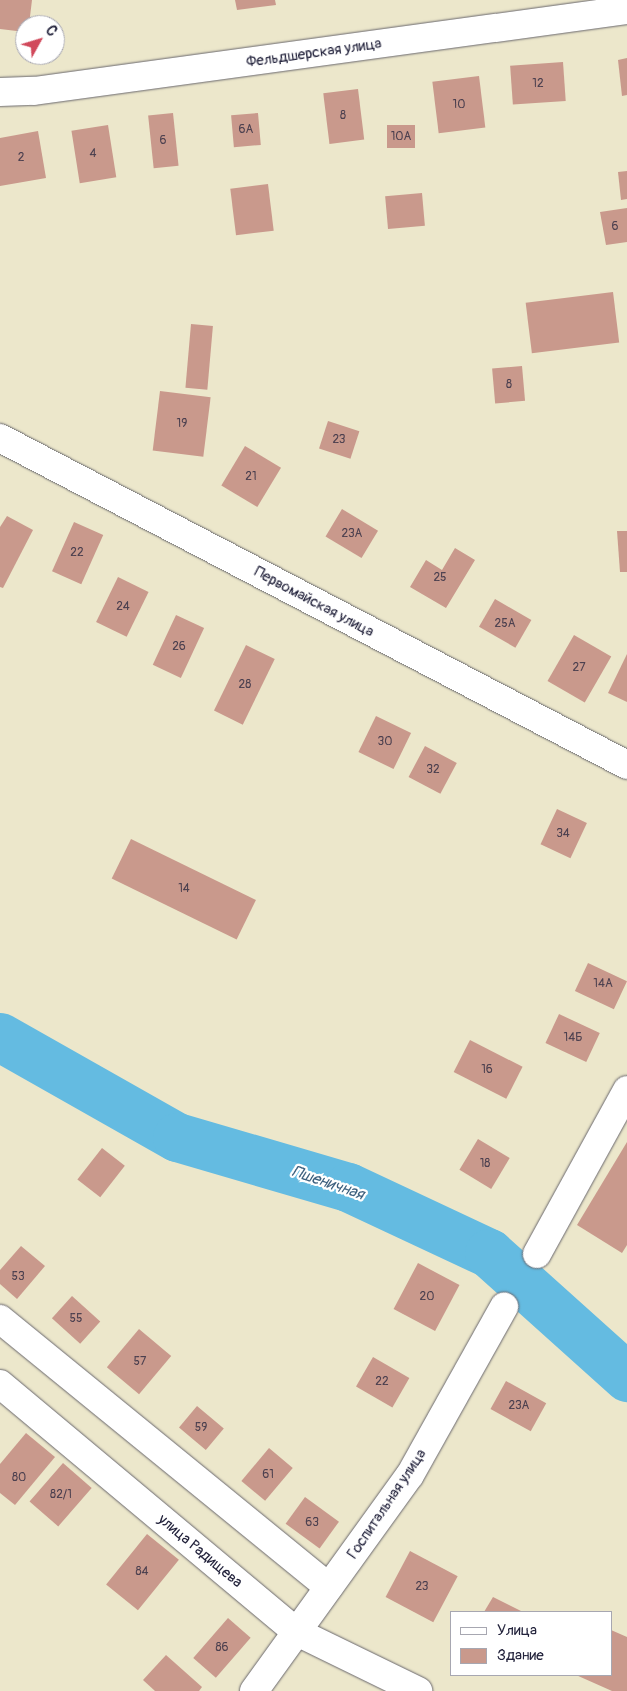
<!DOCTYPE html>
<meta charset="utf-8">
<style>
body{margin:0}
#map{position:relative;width:627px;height:1691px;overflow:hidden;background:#ece7cb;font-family:Pangolin,sans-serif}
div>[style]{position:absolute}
.river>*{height:49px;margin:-24.5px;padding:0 24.5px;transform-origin:24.5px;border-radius:24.5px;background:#64bbe1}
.building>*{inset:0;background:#c9998c;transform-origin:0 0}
.roads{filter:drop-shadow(0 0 1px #69676d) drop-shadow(0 0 1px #69676d)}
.minor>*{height:28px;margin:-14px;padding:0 14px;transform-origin:14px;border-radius:14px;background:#fff}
.major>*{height:28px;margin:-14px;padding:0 14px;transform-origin:14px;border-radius:14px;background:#fff}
span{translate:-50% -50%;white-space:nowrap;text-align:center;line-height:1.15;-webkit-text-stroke:4.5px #fff;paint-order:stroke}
.number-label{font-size:12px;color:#4c404f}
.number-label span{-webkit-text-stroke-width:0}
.street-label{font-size:15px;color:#22223b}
.water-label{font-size:16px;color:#3c5f7d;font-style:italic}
.legend{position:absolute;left:450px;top:1611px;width:162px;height:65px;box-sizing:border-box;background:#fff;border:1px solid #a7a7b1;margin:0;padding:6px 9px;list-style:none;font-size:15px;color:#22223b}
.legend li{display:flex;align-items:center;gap:10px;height:25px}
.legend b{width:25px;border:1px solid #a7a7b1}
.north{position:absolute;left:15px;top:15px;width:50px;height:50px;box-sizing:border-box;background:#fff;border:1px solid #a7a7b1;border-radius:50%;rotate:51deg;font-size:14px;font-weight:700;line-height:20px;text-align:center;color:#22223b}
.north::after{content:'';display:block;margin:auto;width:18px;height:22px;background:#d1495b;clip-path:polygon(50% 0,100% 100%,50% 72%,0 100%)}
</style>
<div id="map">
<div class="river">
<div style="left:0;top:1037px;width:203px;rotate:29.5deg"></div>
<div style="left:177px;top:1137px;width:178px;rotate:16.3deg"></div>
<div style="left:348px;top:1187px;width:156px;rotate:25.1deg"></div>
<div style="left:489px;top:1253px;width:186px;rotate:41.9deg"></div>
</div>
<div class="building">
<div style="clip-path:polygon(0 0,32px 0,29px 25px,25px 25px,25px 32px,0 29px)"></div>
<div style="clip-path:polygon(235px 0,275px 0,276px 5px,237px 10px)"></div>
<div style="clip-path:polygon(627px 58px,627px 95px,622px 96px,618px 60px)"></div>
<div style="left:563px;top:62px;width:39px;height:53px;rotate:86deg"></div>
<div style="left:479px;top:76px;width:52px;height:47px;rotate:83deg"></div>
<div style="left:358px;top:89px;width:51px;height:35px;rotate:83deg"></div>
<div style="left:173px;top:113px;width:53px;height:25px;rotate:84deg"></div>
<div style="left:258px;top:113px;width:32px;height:27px;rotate:85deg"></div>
<div style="left:108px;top:125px;width:53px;height:37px;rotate:81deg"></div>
<div style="left:387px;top:125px;width:28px;height:23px"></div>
<div style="clip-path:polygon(38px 131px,46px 178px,0 186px,0 138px)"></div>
<div style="clip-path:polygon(627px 171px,627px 199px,621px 200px,618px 172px)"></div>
<div style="left:268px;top:184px;width:47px;height:38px;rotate:83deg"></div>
<div style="left:422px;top:193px;width:33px;height:37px;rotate:85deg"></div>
<div style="clip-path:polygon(627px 208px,627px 242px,606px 245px,600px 212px)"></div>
<div style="left:613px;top:292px;width:51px;height:88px;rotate:83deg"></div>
<div style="left:191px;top:324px;width:22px;height:64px;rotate:5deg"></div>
<div style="left:522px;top:366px;width:35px;height:30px;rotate:85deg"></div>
<div style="left:160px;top:391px;width:51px;height:60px;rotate:7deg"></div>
<div style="left:328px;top:421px;width:33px;height:29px;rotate:18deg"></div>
<div style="left:245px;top:446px;width:42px;height:46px;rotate:31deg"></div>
<div style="left:342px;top:509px;width:42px;height:32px;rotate:31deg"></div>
<div style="clip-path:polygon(7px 516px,33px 530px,3px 588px,0 587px,0 527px)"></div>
<div style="left:74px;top:522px;width:32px;height:54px;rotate:24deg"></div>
<div style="clip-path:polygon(617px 531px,627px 531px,627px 572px,620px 572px)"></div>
<div style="clip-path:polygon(455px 548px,475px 560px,446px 608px,410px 587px,426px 560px,442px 570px)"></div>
<div style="left:118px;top:577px;width:34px;height:50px;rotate:26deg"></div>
<div style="left:495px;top:599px;width:42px;height:32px;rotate:30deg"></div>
<div style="left:176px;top:615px;width:31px;height:55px;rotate:25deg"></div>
<div style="left:574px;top:635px;width:43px;height:53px;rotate:30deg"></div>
<div style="left:246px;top:645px;width:32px;height:73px;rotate:26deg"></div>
<div style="clip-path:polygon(627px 654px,627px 702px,608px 693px)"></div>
<div style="left:376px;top:716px;width:39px;height:40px;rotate:26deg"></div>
<div style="left:425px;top:746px;width:36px;height:35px;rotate:28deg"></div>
<div style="left:557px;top:809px;width:33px;height:39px;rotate:25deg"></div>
<div style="left:131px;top:839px;width:139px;height:44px;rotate:26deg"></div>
<div style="left:588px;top:963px;width:43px;height:31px;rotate:25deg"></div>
<div style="left:559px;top:1014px;width:45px;height:32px;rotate:25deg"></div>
<div style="left:470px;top:1040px;width:59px;height:36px;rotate:27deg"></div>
<div style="left:478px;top:1139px;width:37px;height:36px;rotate:31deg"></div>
<div style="clip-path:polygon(627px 1142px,627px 1245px,622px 1253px,577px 1225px)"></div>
<div style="left:102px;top:1148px;width:29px;height:40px;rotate:38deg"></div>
<div style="clip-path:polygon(21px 1246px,45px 1266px,17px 1299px,0 1284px,0 1270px)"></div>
<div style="left:418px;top:1263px;width:47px;height:52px;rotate:28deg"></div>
<div style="left:72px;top:1296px;width:38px;height:30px;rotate:42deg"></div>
<div style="left:139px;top:1329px;width:42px;height:50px;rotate:40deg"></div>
<div style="left:373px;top:1357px;width:42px;height:34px;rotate:30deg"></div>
<div style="left:506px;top:1381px;width:46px;height:32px;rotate:29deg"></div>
<div style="left:197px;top:1406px;width:35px;height:28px;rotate:40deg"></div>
<div style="clip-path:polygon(26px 1433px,55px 1457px,15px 1505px,0 1493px,0 1464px)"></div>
<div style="left:269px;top:1448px;width:31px;height:43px;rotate:40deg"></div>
<div style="left:63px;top:1463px;width:38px;height:51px;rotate:41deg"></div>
<div style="left:305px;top:1497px;width:42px;height:33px;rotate:36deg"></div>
<div style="left:147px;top:1534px;width:41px;height:65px;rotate:39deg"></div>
<div style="left:410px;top:1551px;width:54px;height:52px;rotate:28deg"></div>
<div style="clip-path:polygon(493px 1597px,523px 1612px,484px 1612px)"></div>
<div style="left:228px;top:1618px;width:30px;height:53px;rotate:41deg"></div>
<div style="clip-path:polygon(611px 1630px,627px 1637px,627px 1691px,612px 1691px,576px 1675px,611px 1675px)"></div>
<div style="clip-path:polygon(166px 1655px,202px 1687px,199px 1691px,155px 1691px,143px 1680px)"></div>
</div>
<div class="roads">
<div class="minor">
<div style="left:0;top:92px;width:34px;rotate:-2deg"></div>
<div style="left:34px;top:91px;width:599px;rotate:-7.78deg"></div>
<div style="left:0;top:438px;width:707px;rotate:27.54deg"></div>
<div style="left:537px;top:1254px;width:187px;rotate:-61.2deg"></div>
<div style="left:0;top:1319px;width:424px;rotate:39.2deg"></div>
<div style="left:254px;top:1691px;width:266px;rotate:-54.2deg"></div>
<div style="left:410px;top:1475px;width:193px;rotate:-60.8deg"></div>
</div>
<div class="major">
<div style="left:0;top:1384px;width:387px;rotate:39.9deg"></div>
<div style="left:297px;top:1632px;width:135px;rotate:26deg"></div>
</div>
</div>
<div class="number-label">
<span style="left:538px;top:84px">12</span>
<span style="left:459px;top:105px">10</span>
<span style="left:343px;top:116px">8</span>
<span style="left:246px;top:130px">6А</span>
<span style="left:401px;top:137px">10А</span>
<span style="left:163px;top:141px">6</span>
<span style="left:93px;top:154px">4</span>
<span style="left:21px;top:158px">2</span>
<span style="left:615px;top:227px">6</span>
<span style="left:509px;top:385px">8</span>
<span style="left:182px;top:424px">19</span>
<span style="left:339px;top:440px">23</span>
<span style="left:251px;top:477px">21</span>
<span style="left:352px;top:534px">23А</span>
<span style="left:77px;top:553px">22</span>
<span style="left:440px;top:578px">25</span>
<span style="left:123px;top:607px">24</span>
<span style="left:505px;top:624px">25А</span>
<span style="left:179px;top:647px">26</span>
<span style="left:579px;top:668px">27</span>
<span style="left:245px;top:685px">28</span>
<span style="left:385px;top:742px">30</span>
<span style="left:433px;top:770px">32</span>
<span style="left:563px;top:834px">34</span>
<span style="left:184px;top:889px">14</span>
<span style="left:603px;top:984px">14А</span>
<span style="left:573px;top:1038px">14Б</span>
<span style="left:487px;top:1070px">16</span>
<span style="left:485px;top:1164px">18</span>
<span style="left:18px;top:1277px">53</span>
<span style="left:427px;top:1297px">20</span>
<span style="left:76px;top:1319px">55</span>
<span style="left:140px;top:1362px">57</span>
<span style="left:382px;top:1382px">22</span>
<span style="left:519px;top:1406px">23А</span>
<span style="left:201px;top:1428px">59</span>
<span style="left:268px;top:1475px">61</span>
<span style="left:19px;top:1478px">80</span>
<span style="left:61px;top:1495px">82/1</span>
<span style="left:312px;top:1523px">63</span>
<span style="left:142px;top:1572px">84</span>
<span style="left:422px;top:1587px">23</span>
<span style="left:222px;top:1648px">86</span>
</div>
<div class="street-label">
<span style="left:314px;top:53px;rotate:-8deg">Фельдшерская улица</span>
<span style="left:314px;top:602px;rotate:28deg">Первомайская улица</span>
<span style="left:387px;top:1504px;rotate:-56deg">Госпитальная улица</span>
<span style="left:200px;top:1551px;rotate:40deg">улица Радищева</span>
</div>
<div class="water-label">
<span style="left:328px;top:1183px;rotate:19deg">Пшеничная</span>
</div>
<ul class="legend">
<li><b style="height:6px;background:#fff"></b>Улица</li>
<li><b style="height:14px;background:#c9998c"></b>Здание</li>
</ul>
<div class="north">С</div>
</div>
